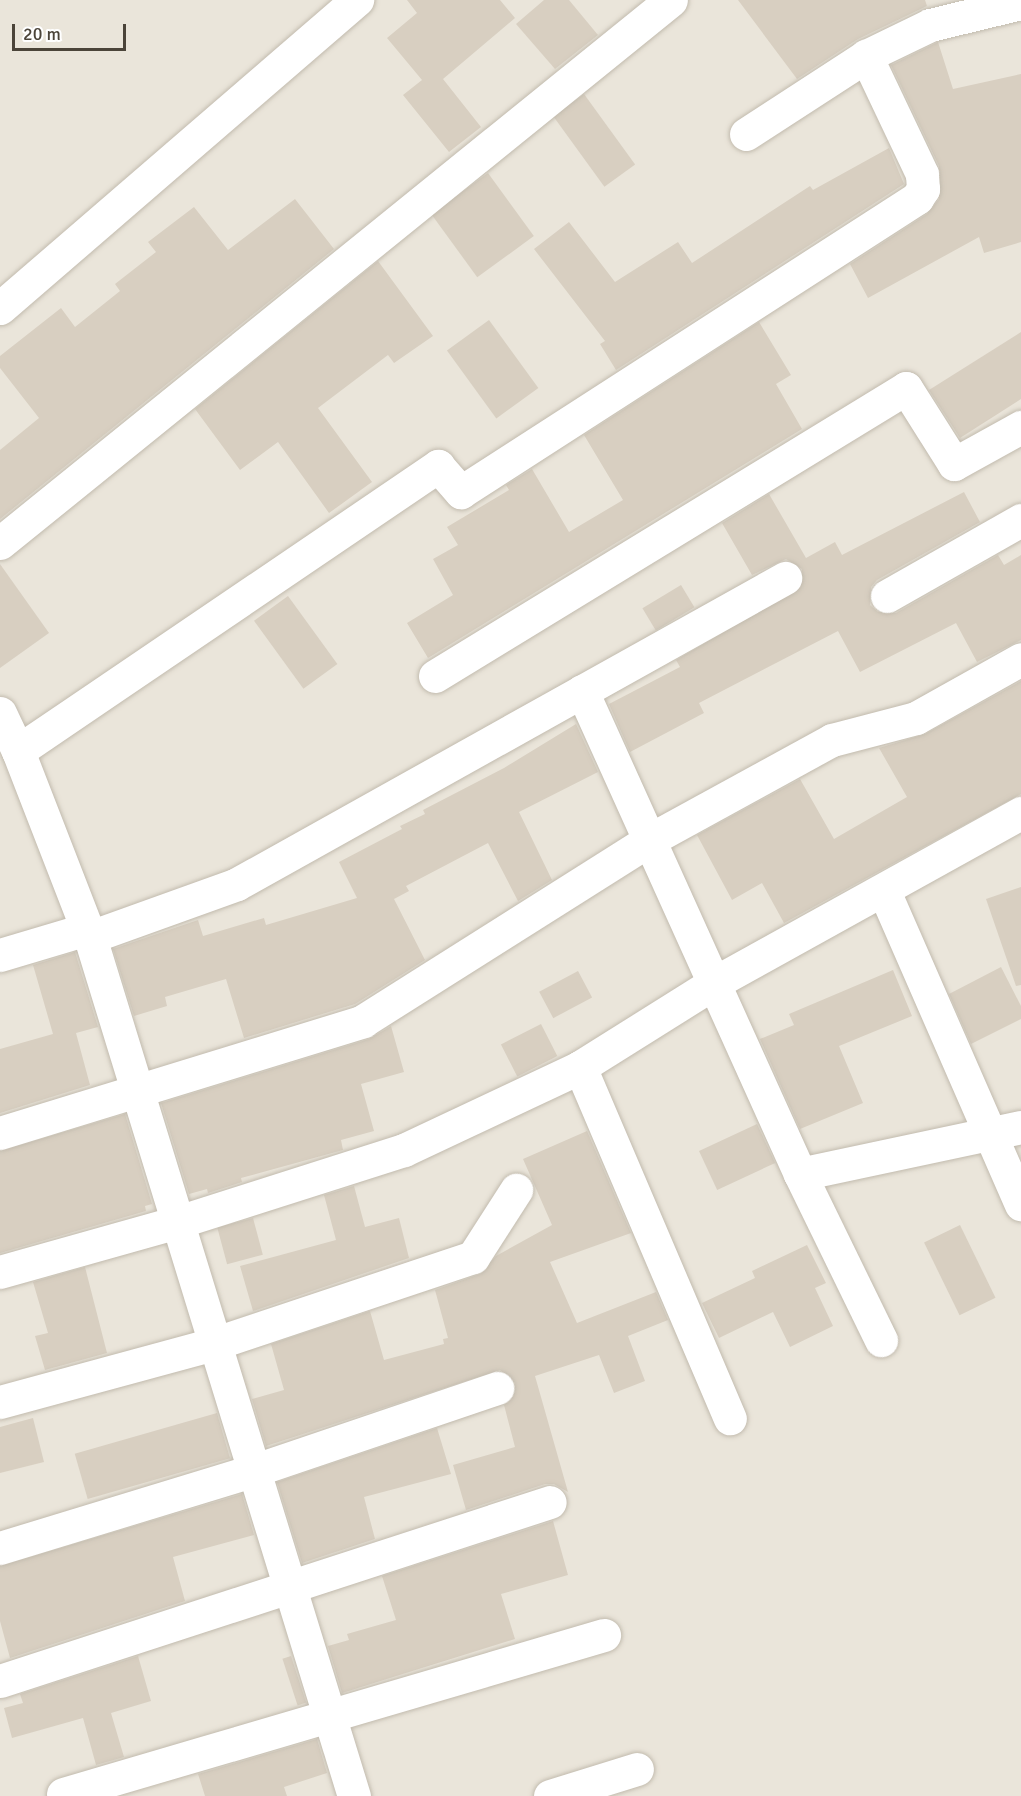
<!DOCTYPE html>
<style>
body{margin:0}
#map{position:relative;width:1021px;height:1796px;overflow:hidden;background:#f6f3ec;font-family:Signika,sans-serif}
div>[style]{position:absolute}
.residential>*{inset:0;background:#eae5da;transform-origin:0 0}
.building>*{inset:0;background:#d8cfc1;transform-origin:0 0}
.roads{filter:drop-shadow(0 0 2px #c2bbae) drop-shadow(0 0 2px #c2bbae)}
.minor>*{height:33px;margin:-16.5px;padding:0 16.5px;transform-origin:16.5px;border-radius:16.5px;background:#fff}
span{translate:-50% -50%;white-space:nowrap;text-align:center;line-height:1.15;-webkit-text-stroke:5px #fff;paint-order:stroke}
.scale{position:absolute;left:12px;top:24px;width:114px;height:27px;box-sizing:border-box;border:3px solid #4b4439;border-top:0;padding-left:8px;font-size:18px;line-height:21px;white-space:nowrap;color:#4b4439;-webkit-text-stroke:4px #fff;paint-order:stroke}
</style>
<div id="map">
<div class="residential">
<div style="left:0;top:0;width:1021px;height:1796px"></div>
</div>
<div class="building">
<div style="clip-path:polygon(407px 0,500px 0,515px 18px,443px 79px,481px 127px,449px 152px,403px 95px,422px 80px,387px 38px,417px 13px)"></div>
<div style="clip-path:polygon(544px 0,569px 0,598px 35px,555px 69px,516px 24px)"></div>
<div style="clip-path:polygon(738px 0,925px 0,927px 6px,858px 39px,797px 79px)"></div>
<div style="clip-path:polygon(938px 42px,953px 89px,1021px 74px,1021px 242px,984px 253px,979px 237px,868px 298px,850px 264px,927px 214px,939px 199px,939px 166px,891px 65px)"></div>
<div style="left:584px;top:94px;width:87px;height:38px;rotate:54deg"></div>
<div style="clip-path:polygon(889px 148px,904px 184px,616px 370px,600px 344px,605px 341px,534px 249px,569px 222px,615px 282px,678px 242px,692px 263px,810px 186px,813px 190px)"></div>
<div style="left:488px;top:173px;width:78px;height:70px;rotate:54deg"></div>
<div style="clip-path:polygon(295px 199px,334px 249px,0 519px,0 450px,39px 418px,0 368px,0 356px,61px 308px,75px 327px,120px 291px,115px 284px,156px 252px,148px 242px,194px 207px,228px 250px)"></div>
<div style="clip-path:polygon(378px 261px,433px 336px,394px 363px,388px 355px,318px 408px,372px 482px,329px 513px,278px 442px,240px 470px,195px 409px)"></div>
<div style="left:489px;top:320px;width:84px;height:52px;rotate:54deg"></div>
<div style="clip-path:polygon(759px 322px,791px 375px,776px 384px,802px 429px,428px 658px,407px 623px,453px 595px,433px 559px,458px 545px,447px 527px,509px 490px,506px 485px,532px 469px,569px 532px,623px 500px,584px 435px)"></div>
<div style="clip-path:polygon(1021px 332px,1021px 399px,960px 438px,929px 390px)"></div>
<div style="clip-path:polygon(964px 492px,980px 522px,877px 580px,871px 587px,870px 605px,878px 612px,896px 613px,998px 555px,1004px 565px,1021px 555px,1021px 640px,977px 662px,956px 623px,860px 672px,838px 631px,699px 703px,704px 713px,630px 752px,609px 704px,680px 667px,676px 660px,801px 587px,802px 569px,786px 559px,752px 575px,722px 523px,769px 494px,806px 558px,835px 542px,842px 555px)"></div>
<div style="clip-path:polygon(0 564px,49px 633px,0 668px)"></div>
<div style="left:681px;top:585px;width:26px;height:45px;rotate:59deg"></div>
<div style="left:288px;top:596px;width:84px;height:42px;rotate:54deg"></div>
<div style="clip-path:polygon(1021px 681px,1021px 794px,784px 923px,762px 883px,732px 900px,697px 835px,800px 779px,834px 839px,907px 797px,879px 748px,925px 734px)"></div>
<div style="clip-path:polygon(576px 724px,598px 772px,519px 812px,552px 880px,518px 901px,488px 843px,406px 886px,409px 891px,394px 899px,425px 960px,355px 1004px,244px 1038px,226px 979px,165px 997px,167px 1006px,134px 1016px,113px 949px,198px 920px,203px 936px,264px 918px,266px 925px,357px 898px,339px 862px,402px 829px,400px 826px,425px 814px,423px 810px,504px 768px)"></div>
<div style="clip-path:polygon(1021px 887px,1021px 985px,1016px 986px,986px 899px)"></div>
<div style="clip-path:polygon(75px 952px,98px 1027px,76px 1033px,90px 1085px,0 1113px,0 1049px,53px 1034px,33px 965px)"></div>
<div style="clip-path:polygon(1001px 967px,1021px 1006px,1021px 1019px,971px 1044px,949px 994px)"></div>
<div style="clip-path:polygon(893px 970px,912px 1016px,839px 1046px,863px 1103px,800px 1129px,760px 1039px,794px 1025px,789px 1014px)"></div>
<div style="left:578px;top:971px;width:30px;height:44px;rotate:62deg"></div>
<div style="left:541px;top:1024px;width:36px;height:45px;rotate:63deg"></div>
<div style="clip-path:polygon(391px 1026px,404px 1072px,361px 1084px,374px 1131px,341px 1140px,343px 1150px,241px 1178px,242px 1182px,208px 1193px,207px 1189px,189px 1194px,161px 1103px,369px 1039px)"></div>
<div style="clip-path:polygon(125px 1114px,152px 1204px,145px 1206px,146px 1211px,0 1253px,0 1151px)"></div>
<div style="left:757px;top:1124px;width:43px;height:64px;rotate:65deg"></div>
<div style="clip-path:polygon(587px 1131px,631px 1233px,550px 1262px,577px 1323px,656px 1292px,668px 1320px,628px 1336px,645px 1381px,614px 1393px,599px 1355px,535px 1376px,568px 1492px,554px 1484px,545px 1484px,466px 1510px,453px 1465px,515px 1447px,504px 1405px,515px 1392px,515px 1383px,500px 1370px,266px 1446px,252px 1399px,284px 1390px,271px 1344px,370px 1311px,384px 1360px,444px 1344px,443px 1339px,448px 1338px,435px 1290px,480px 1274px,496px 1256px,552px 1225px,523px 1159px)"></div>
<div style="clip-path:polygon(354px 1186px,365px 1227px,399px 1218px,409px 1258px,253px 1311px,240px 1266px,336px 1240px,324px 1195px)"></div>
<div style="left:253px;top:1218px;width:38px;height:37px;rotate:75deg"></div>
<div style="left:960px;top:1225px;width:81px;height:40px;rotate:64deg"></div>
<div style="clip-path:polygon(807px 1245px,826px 1283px,815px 1288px,833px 1326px,790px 1347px,773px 1312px,719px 1338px,702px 1303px,755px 1278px,752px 1271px)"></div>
<div style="clip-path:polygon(85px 1267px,107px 1353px,45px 1370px,35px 1336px,48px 1333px,33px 1282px)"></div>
<div style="left:217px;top:1413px;width:47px;height:148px;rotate:74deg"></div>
<div style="clip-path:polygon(33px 1418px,44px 1462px,0 1473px,0 1427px)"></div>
<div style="clip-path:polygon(437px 1428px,451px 1474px,364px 1497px,375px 1539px,302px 1563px,277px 1482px)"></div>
<div style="clip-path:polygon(242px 1494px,254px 1535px,173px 1557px,185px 1601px,10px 1658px,0 1621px,0 1566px)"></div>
<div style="clip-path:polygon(553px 1521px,568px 1575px,501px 1594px,515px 1639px,342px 1693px,328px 1646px,349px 1640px,347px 1634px,396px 1620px,382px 1576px)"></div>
<div style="clip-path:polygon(138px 1656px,151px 1701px,111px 1713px,124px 1757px,96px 1765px,83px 1718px,12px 1738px,4px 1708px,23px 1703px,20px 1694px)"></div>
<div style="left:291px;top:1656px;width:49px;height:9px;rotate:72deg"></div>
<div style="clip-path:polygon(317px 1739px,327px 1773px,284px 1787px,287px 1796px,205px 1796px,198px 1774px)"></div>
</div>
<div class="roads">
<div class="minor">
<div style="left:746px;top:134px;width:143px;rotate:-33deg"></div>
<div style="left:866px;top:56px;width:71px;rotate:-25.8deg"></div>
<div style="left:930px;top:25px;width:94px;rotate:-13.6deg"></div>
<div style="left:0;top:308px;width:472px;rotate:-40.8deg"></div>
<div style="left:0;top:543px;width:863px;rotate:-38.98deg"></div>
<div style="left:887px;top:596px;width:154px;rotate:-29.6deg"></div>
<div style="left:435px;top:676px;width:552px;rotate:-31.44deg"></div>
<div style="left:906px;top:388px;width:90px;rotate:57.7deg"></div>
<div style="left:954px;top:464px;width:77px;rotate:-28.9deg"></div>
<div style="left:582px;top:691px;width:530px;rotate:65.71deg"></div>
<div style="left:800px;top:1174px;width:185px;rotate:64deg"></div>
<div style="left:0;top:713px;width:42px;rotate:64.7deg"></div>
<div style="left:18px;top:751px;width:199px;rotate:68.8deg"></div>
<div style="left:90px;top:937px;width:899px;rotate:72.92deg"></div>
<div style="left:18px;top:751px;width:508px;rotate:-34.16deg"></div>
<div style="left:438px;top:466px;width:35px;rotate:49deg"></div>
<div style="left:461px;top:492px;width:543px;rotate:-32.81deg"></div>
<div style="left:917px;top:198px;width:11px;rotate:-56deg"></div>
<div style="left:923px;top:189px;width:15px;rotate:-94deg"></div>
<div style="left:922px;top:174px;width:131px;rotate:-115.4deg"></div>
<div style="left:884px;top:891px;width:342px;rotate:66.4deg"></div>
<div style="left:90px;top:937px;width:156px;rotate:-19.8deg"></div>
<div style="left:237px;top:884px;width:628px;rotate:-29.18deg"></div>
<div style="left:0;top:955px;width:91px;rotate:-16.6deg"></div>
<div style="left:580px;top:1067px;width:382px;rotate:66.9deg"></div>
<div style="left:0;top:1133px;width:380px;rotate:-17.1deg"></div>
<div style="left:363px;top:1021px;width:341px;rotate:-32.3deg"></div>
<div style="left:651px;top:839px;width:206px;rotate:-28.7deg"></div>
<div style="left:832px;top:740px;width:87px;rotate:-14.7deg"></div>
<div style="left:916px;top:718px;width:120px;rotate:-29.3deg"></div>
<div style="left:800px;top:1174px;width:226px;rotate:-12deg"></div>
<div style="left:0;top:1272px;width:185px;rotate:-15.7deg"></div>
<div style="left:178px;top:1222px;width:237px;rotate:-17.7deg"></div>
<div style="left:404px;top:1150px;width:195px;rotate:-25.2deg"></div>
<div style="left:580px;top:1067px;width:158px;rotate:-32.1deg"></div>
<div style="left:714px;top:983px;width:351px;rotate:-29deg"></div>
<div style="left:0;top:1402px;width:221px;rotate:-15.2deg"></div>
<div style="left:213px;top:1344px;width:274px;rotate:-18.5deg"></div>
<div style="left:473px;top:1257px;width:80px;rotate:-57.3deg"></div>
<div style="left:0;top:1548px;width:264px;rotate:-17deg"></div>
<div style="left:252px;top:1471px;width:259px;rotate:-18.7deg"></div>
<div style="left:0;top:1681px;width:578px;rotate:-18.03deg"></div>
<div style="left:63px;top:1794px;width:564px;rotate:-16.38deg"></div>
<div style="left:550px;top:1796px;width:91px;rotate:-17.2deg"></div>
</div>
</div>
<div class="scale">20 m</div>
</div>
